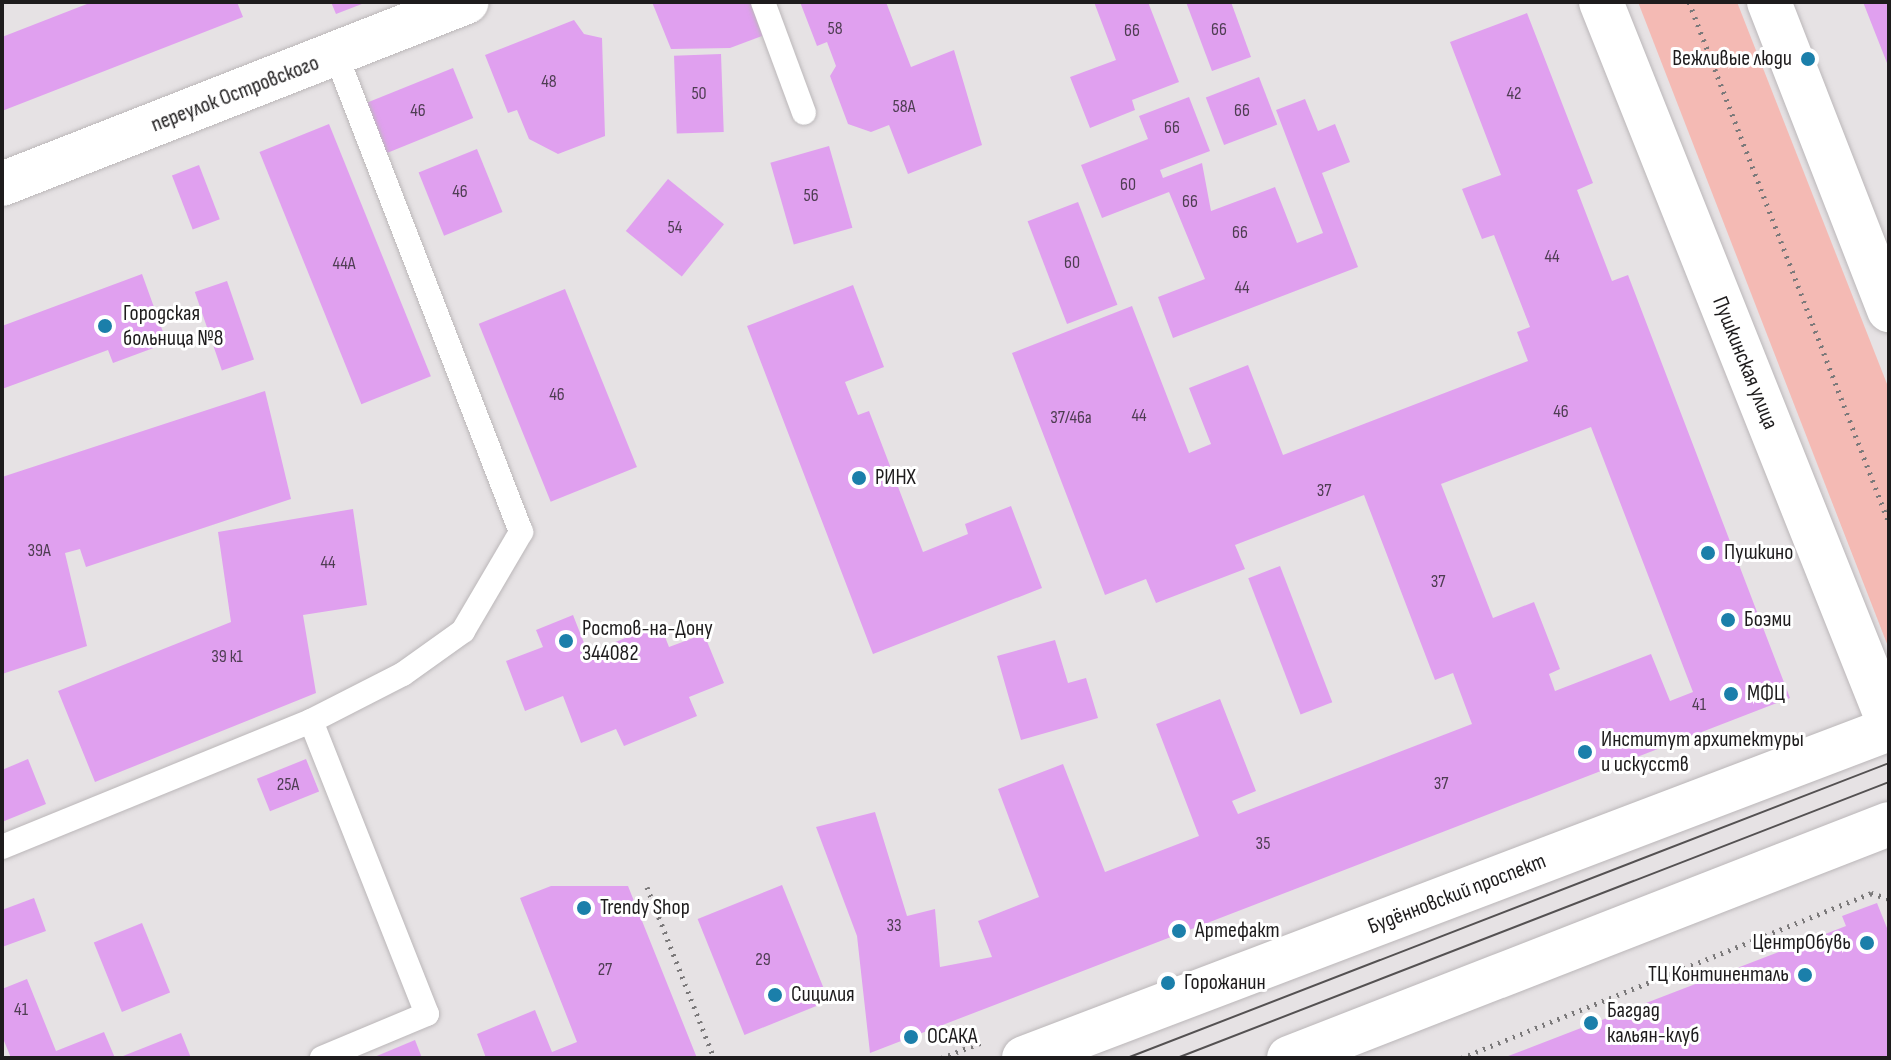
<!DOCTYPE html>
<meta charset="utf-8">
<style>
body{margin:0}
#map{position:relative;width:1891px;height:1060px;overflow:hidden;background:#e6e2e4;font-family:"Sofia Sans Condensed",sans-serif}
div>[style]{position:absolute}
.green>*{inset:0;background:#f4bab4}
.building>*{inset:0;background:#e0a0ef;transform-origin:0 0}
.path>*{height:5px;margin-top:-2.5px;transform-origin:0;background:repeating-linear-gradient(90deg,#7b797a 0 2px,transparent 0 8px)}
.roads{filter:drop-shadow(0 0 2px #bbb7b9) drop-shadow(0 0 2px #bbb7b9)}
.service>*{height:24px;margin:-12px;padding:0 12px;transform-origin:12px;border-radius:12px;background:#fff}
.tertiary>*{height:44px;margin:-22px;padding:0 22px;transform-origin:22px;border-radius:22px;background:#fff}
.secondary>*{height:44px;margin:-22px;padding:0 22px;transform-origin:22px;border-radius:22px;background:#fff}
.tram>*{height:2px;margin:-1px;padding:0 1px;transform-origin:1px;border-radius:1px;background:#545152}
.dots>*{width:22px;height:22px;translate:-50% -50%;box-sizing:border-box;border:4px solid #fff;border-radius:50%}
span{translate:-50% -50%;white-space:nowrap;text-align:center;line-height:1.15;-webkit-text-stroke:6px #fff;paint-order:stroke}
.number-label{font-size:18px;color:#4e3d52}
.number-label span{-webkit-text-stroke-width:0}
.poi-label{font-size:22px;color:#1e1c1d}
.right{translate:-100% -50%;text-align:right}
.left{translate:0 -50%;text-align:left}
.street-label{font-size:22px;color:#1e1c1d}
.frame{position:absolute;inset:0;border:4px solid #1e1c1d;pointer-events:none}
</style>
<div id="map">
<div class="green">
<div style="clip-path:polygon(1638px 2px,1737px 2px,1889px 389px,1889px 649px)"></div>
</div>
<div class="building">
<div style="clip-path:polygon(92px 2px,237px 2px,243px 17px,2px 111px,2px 37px)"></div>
<div style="clip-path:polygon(331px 2px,367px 2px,336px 14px)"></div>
<div style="clip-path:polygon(652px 2px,758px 2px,770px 33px,730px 48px,671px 49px)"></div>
<div style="clip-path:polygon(800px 2px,886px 2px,911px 67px,954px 50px,982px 145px,908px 174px,889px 125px,871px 132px,848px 124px,830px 76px,836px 66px,827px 42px,817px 46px)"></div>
<div style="clip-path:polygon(1094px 2px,1148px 2px,1179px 82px,1132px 100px,1135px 110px,1090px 128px,1070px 77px,1116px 60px)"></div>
<div style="clip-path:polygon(1186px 2px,1231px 2px,1251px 57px,1212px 71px)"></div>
<div style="clip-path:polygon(1863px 2px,1889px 2px,1889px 68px)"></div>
<div style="clip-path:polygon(evenodd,1527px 13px,1593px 183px,1577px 190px,1612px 281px,1628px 275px,1790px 698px,870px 1053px,857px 936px,816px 827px,875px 812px,907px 916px,935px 909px,940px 967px,992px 957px,978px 921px,1039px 897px,998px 789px,1063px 764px,1105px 872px,1199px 836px,1156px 724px,1220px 699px,1256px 791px,1232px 801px,1238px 814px,1472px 724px,1453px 673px,1435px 680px,1364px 495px,1235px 545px,1245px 569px,1156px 603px,1146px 579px,1105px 595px,1012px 353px,1132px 306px,1189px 453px,1211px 444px,1189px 388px,1248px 365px,1283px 455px,1528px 361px,1517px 332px,1530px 327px,1494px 235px,1482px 239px,1462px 189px,1501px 175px,1450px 42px,1527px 13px,1591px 427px,1693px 692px,1670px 701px,1651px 654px,1555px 691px,1549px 674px,1560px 669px,1534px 602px,1493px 618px,1441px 484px,1591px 427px)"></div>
<div style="clip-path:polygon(574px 20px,584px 34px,602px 38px,605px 136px,558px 154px,529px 139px,517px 110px,508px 113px,485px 55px)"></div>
<div style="left:721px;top:54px;width:78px;height:47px;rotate:88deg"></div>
<div style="left:453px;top:68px;width:54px;height:97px;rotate:68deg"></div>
<div style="left:1259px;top:77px;width:51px;height:57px;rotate:69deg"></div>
<div style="clip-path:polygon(1189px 97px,1210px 151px,1160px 170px,1163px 178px,1202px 163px,1211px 211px,1275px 187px,1297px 243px,1323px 233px,1276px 110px,1305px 99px,1318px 131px,1335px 124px,1350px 162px,1322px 173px,1358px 267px,1173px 338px,1158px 297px,1205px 279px,1169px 192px,1102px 218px,1081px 165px,1148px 139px,1139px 116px)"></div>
<div style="left:329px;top:124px;width:272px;height:75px;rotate:68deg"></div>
<div style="left:829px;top:146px;width:85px;height:61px;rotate:74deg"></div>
<div style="left:477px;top:149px;width:68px;height:63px;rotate:68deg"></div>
<div style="left:199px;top:165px;width:58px;height:29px;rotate:69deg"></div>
<div style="left:668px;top:179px;width:72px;height:67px;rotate:39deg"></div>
<div style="left:1078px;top:202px;width:110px;height:54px;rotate:69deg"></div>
<div style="clip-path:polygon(142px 274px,167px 343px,113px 363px,108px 350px,2px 389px,2px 326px)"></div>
<div style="left:227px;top:281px;width:83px;height:34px;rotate:71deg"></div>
<div style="clip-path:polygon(853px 285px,884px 367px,845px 382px,858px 415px,869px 411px,923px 552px,968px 534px,965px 524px,1011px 506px,1042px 588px,873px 654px,747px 326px)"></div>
<div style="left:565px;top:289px;width:192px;height:93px;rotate:68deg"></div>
<div style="clip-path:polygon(265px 391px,291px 499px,86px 567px,80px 549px,65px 553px,87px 646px,2px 674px,2px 477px)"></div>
<div style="clip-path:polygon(353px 509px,367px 605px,303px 615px,316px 693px,95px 782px,58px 691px,231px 622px,218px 532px)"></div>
<div style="left:1280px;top:566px;width:146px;height:34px;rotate:69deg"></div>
<div style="clip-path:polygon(573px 615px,588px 653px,660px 624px,669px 647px,704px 634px,724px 683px,689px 697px,697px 716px,624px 746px,616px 729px,581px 743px,563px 696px,525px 711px,506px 661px,543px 647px,536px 630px)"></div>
<div style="clip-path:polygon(1055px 640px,1068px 683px,1086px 678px,1098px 718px,1021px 740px,997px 656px)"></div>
<div style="clip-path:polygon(28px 759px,46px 804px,2px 822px,2px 770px)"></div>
<div style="left:306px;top:759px;width:35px;height:53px;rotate:68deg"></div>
<div style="left:782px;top:885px;width:125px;height:91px;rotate:68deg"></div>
<div style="clip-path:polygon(551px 886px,628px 886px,697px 1058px,486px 1058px,477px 1034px,535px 1010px,552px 1052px,577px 1042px,520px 898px)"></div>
<div style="clip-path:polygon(34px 898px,46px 931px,2px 947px,2px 910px)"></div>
<div style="clip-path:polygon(1877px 903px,1889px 933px,1889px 1058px,1503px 1058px,1846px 926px,1842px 916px)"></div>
<div style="left:142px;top:923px;width:75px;height:52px;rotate:68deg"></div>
<div style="clip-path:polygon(27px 979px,56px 1051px,104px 1032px,115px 1058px,11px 1058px,2px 1036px,2px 989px)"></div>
<div style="clip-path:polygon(181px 1033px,191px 1058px,118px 1058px)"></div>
<div style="clip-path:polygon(415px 1040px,422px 1058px,372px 1058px)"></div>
</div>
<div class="path">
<div style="left:1689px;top:2px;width:558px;rotate:69deg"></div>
<div style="left:647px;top:887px;width:184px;rotate:68.6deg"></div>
<div style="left:941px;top:1058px;width:47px;rotate:-21.1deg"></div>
<div style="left:1461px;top:1058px;width:442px;rotate:-21.9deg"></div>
<div style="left:1871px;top:893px;width:19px;rotate:18deg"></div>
</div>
<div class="roads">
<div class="service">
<div style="left:763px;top:2px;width:118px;rotate:69.7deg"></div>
<div style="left:311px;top:721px;width:315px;rotate:68.4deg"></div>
<div style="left:427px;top:1014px;width:114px;rotate:157.3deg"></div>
<div style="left:2px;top:847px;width:334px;rotate:-22.2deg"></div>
<div style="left:311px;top:721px;width:103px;rotate:-27.1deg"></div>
<div style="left:403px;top:674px;width:74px;rotate:-35.6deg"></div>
<div style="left:463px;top:631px;width:115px;rotate:-59.6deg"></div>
<div style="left:521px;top:532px;width:512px;rotate:-111.2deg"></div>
</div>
<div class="tertiary">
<div style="left:1601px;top:2px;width:776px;rotate:68.23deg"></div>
<div style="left:1769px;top:2px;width:331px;rotate:68.7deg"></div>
<div style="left:2px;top:184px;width:499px;rotate:-21.4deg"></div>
</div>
<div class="secondary">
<div style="left:1024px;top:1058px;width:925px;rotate:-20.82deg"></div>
<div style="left:1289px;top:1058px;width:644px;rotate:-21.31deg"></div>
</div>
</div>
<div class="tram">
<div style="left:1127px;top:1058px;width:817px;rotate:-21.16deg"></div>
<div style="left:1177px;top:1058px;width:764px;rotate:-21.19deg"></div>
</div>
<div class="dots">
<div style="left:1808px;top:59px;background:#1b7faa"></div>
<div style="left:105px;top:326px;background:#1b7faa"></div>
<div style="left:859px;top:478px;background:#1b7faa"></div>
<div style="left:1708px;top:553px;background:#1b7faa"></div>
<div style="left:1728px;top:620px;background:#1b7faa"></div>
<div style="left:566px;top:641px;background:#1b7faa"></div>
<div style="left:1731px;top:694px;background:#1b7faa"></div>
<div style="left:1585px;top:752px;background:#1b7faa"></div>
<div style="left:584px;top:908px;background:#1b7faa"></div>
<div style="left:1179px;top:931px;background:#1b7faa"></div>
<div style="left:1867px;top:943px;background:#1b7faa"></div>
<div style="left:1805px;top:975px;background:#1b7faa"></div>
<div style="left:1168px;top:983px;background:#1b7faa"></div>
<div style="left:775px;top:995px;background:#1b7faa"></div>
<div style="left:1591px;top:1023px;background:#1b7faa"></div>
<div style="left:911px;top:1037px;background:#1b7faa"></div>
</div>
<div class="number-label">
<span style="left:835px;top:29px">58</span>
<span style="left:1219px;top:30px">66</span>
<span style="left:1132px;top:31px">66</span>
<span style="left:549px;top:82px">48</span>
<span style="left:699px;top:94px">50</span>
<span style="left:1514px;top:94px">42</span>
<span style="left:904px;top:107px">58А</span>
<span style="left:418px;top:111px">46</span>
<span style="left:1242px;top:111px">66</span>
<span style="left:1172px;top:128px">66</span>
<span style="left:1128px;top:185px">60</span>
<span style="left:460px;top:192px">46</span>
<span style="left:811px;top:196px">56</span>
<span style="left:1190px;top:202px">66</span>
<span style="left:675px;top:228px">54</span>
<span style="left:1240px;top:233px">66</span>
<span style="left:1552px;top:257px">44</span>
<span style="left:1072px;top:263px">60</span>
<span style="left:344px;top:264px">44А</span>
<span style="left:1242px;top:288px">44</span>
<span style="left:557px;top:395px">46</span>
<span style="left:1561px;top:412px">46</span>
<span style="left:1139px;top:416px">44</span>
<span style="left:1071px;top:418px">37/46а</span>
<span style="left:1324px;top:491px">37</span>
<span style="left:39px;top:551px">39А</span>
<span style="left:328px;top:563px">44</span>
<span style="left:1438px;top:582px">37</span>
<span style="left:227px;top:657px">39 к1</span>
<span style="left:1699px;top:705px">41</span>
<span style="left:1441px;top:784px">37</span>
<span style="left:288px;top:785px">25А</span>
<span style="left:1263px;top:844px">35</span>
<span style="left:894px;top:926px">33</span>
<span style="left:763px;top:960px">29</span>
<span style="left:605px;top:970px">27</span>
<span style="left:21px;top:1010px">41</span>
</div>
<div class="poi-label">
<span class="right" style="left:1792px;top:59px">Вежливые люди</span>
<span class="left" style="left:123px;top:326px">Городская<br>больница №8</span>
<span class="left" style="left:875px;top:478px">РИНХ</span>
<span class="left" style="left:1724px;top:553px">Пушкино</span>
<span class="left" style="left:1744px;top:620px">Боэми</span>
<span class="left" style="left:582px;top:641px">Ростов-на-Дону<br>344082</span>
<span class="left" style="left:1747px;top:694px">МФЦ</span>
<span class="left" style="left:1601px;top:752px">Институт архитектуры<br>и искусств</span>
<span class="left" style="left:600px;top:908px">Trendy Shop</span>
<span class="left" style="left:1195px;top:931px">Артефакт</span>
<span class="right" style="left:1851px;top:943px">ЦентрОбувь</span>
<span class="right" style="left:1789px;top:975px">ТЦ Континенталь</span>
<span class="left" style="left:1184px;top:983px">Горожанин</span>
<span class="left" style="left:791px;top:995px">Сицилия</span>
<span class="left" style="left:1607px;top:1023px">Багдад<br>кальян-клуб</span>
<span class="left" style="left:927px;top:1037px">ОСАКА</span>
</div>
<div class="street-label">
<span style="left:235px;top:94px;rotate:-21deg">переулок Островского</span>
<span style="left:1745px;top:363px;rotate:68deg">Пушкинская улица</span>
<span style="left:1457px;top:894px;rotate:-21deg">Будённовский проспект</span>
</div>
<div class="frame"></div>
</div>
